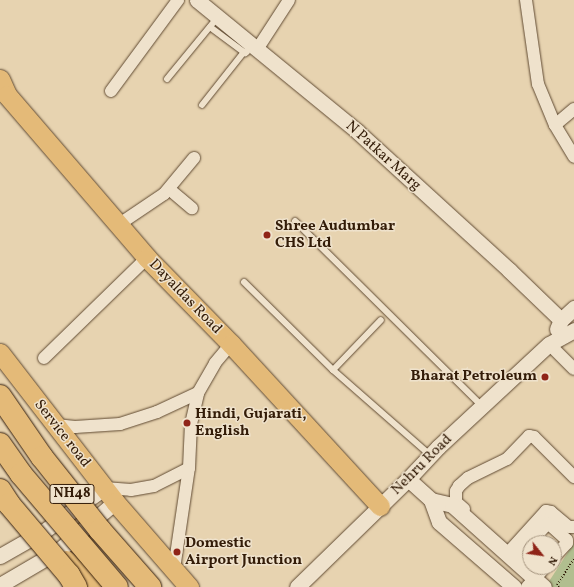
<!DOCTYPE html>
<style>
body{margin:0}
#map{position:relative;width:574px;height:587px;overflow:hidden;background:#e7d3b0;font-family:Vollkorn,serif}
div>[style]{position:absolute}
.green>*{inset:0;background:#b1be8f}
.path>*{height:2px;margin-top:-1px;transform-origin:0;background:repeating-linear-gradient(90deg,#331c08 0 1px,transparent 0 3px)}
.roads{filter:drop-shadow(0 0 1px #604a32) drop-shadow(0 0 1px #604a32)}
.service>*{height:6px;margin:-3px;padding:0 3px;transform-origin:3px;border-radius:3px;background:#efe2cc}
.minor>*{height:12px;margin:-6px;padding:0 6px;transform-origin:6px;border-radius:6px;background:#efe2cc}
.tertiary>*{height:15px;margin:-7.5px;padding:0 7.5px;transform-origin:7.5px;border-radius:7.5px;background:#efe2cc}
.primary>*{height:19px;margin:-9.5px;padding:0 9.5px;transform-origin:9.5px;border-radius:9.5px;background:#e4ba78}
.bridges{filter:drop-shadow(0 0 1px #331c08) drop-shadow(0 0 1px #331c08)}
.motorway-bridge>*{height:22px;margin:-11px;padding:0 11px;transform-origin:11px;border-radius:11px;background:#e4ba78}
.dots>*{width:11px;height:11px;translate:-50% -50%;box-sizing:border-box;border:2px solid #efe2cc;border-radius:50%}
span{translate:-50% -50%;white-space:nowrap;text-align:center;line-height:1.15;-webkit-text-stroke:3px #efe2cc;paint-order:stroke}
.shield-label span{padding:1px 3px;background:#efe2cc;border:1px solid;border-radius:3px;-webkit-text-stroke-width:0}
.shield-label{font-size:14px;color:#331c08;font-weight:700}
.street-label{font-size:15px;color:#331c08}
.poi-label{font-size:15px;color:#331c08;font-weight:700}
.left{translate:0 -50%;text-align:left}
.right{translate:-100% -50%;text-align:right}
.north{position:absolute;left:522px;top:535px;width:40px;height:40px;box-sizing:border-box;background:#efe2cc;border:1px solid #a4937e;border-radius:50%;rotate:120deg;font-size:11px;font-weight:700;line-height:16px;text-align:center;color:#331c08}
.north::after{content:'';display:block;margin:auto;width:14px;height:18px;background:#8f2418;clip-path:polygon(50% 0,100% 100%,50% 72%,0 100%)}
</style>
<div id="map">
<div class="green">
<div style="clip-path:polygon(574px 543px,574px 587px,546px 587px,546px 586px)"></div>
</div>
<div class="path">
<div style="left:559px;top:587px;width:3px;rotate:-135deg"></div>
<div style="left:557px;top:585px;width:31px;rotate:-57deg"></div>
</div>
<div class="roads">
<div class="service">
<div style="left:210px;top:27px;width:44px;rotate:36.6deg"></div>
<div style="left:245px;top:53px;width:2px;rotate:-27deg"></div>
<div style="left:167px;top:79px;width:80px;rotate:-50.6deg"></div>
<div style="left:202px;top:105px;width:68px;rotate:-51.6deg"></div>
<div style="left:295px;top:221px;width:263px;rotate:44.7deg"></div>
<div style="left:244px;top:282px;width:125px;rotate:44.7deg"></div>
<div style="left:333px;top:370px;width:129px;rotate:41.2deg"></div>
<div style="left:333px;top:370px;width:69px;rotate:-46.2deg"></div>
</div>
<div class="minor">
<div style="left:526px;top:0;width:85px;rotate:81.9deg"></div>
<div style="left:538px;top:84px;width:44px;rotate:67.5deg"></div>
<div style="left:555px;top:125px;width:37px;rotate:59deg"></div>
<div style="left:258px;top:48px;width:57px;rotate:-57.1deg"></div>
<div style="left:111px;top:91px;width:113px;rotate:-53.6deg"></div>
<div style="left:555px;top:125px;width:25px;rotate:-40deg"></div>
<div style="left:169px;top:189px;width:30px;rotate:40deg"></div>
<div style="left:118px;top:225px;width:55px;rotate:-34deg"></div>
<div style="left:164px;top:194px;width:47px;rotate:-50.2deg"></div>
<div style="left:549px;top:344px;width:35px;rotate:45deg"></div>
<div style="left:44px;top:358px;width:144px;rotate:-44.2deg"></div>
<div style="left:56px;top:425px;width:19px;rotate:6deg"></div>
<div style="left:75px;top:427px;width:45px;rotate:-3.8deg"></div>
<div style="left:120px;top:424px;width:39px;rotate:-18deg"></div>
<div style="left:157px;top:412px;width:45px;rotate:-24.9deg"></div>
<div style="left:104px;top:488px;width:27px;rotate:4deg"></div>
<div style="left:131px;top:490px;width:23px;rotate:-10deg"></div>
<div style="left:154px;top:486px;width:39px;rotate:-27deg"></div>
<div style="left:464px;top:509px;width:11px;rotate:-139deg"></div>
<div style="left:456px;top:502px;width:11px;rotate:-90deg"></div>
<div style="left:456px;top:491px;width:6px;rotate:-59deg"></div>
<div style="left:459px;top:486px;width:12px;rotate:-42deg"></div>
<div style="left:468px;top:478px;width:43px;rotate:-26deg"></div>
<div style="left:507px;top:459px;width:32px;rotate:-46deg"></div>
<div style="left:529px;top:436px;width:5px;rotate:11deg"></div>
<div style="left:534px;top:437px;width:57px;rotate:45deg"></div>
<div style="left:507px;top:554px;width:58px;rotate:-47.8deg"></div>
<div style="left:546px;top:511px;width:5px;rotate:11deg"></div>
<div style="left:551px;top:512px;width:23px;rotate:40deg"></div>
<div style="left:569px;top:527px;width:5px"></div>
<div style="left:514px;top:560px;width:50px;rotate:-47.4deg"></div>
<div style="left:548px;top:523px;width:25px;rotate:42deg"></div>
<div style="left:567px;top:540px;width:3px;rotate:90deg"></div>
<div style="left:567px;top:543px;width:19px;rotate:133deg"></div>
<div style="left:174px;top:569px;width:102px;rotate:-81.6deg"></div>
<div style="left:189px;top:468px;width:44px;rotate:-87.4deg"></div>
<div style="left:191px;top:424px;width:32px;rotate:-77deg"></div>
<div style="left:198px;top:393px;width:34px;rotate:-60deg"></div>
<div style="left:215px;top:363px;width:25px;rotate:-50deg"></div>
<div style="left:527px;top:587px;width:27px;rotate:-48deg"></div>
</div>
<div class="tertiary">
<div style="left:197px;top:0;width:208px;rotate:39.3deg"></div>
<div style="left:358px;top:132px;width:205px;rotate:42.4deg"></div>
<div style="left:509px;top:270px;width:72px;rotate:43.9deg"></div>
<div style="left:557px;top:329px;width:10px;rotate:-66deg"></div>
<div style="left:561px;top:320px;width:18px;rotate:-43deg"></div>
<div style="left:408px;top:479px;width:31px;rotate:42deg"></div>
<div style="left:431px;top:500px;width:23px;rotate:70deg"></div>
<div style="left:439px;top:522px;width:99px;rotate:40.9deg"></div>
<div style="left:431px;top:500px;width:22px;rotate:13deg"></div>
<div style="left:452px;top:505px;width:123px;rotate:41.7deg"></div>
<div style="left:0;top:556px;width:51px;rotate:-29.6deg"></div>
<div style="left:44px;top:531px;width:74px;rotate:-35.6deg"></div>
<div style="left:0;top:585px;width:67px;rotate:-30.4deg"></div>
<div style="left:58px;top:551px;width:75px;rotate:-40.7deg"></div>
<div style="left:297px;top:587px;width:155px;rotate:-44.2deg"></div>
<div style="left:408px;top:479px;width:44px;rotate:-46.8deg"></div>
<div style="left:438px;top:447px;width:151px;rotate:-42.9deg"></div>
<div style="left:549px;top:344px;width:29px;rotate:-29deg"></div>
</div>
<div class="primary">
<div style="left:0;top:79px;width:17px;rotate:66deg"></div>
<div style="left:7px;top:95px;width:215px;rotate:49.3deg"></div>
<div style="left:147px;top:258px;width:120px;rotate:45.7deg"></div>
<div style="left:231px;top:344px;width:220px;rotate:47.4deg"></div>
<div style="left:0;top:353px;width:188px;rotate:52.3deg"></div>
<div style="left:115px;top:502px;width:113px;rotate:49deg"></div>
<div style="left:66px;top:560px;width:37px;rotate:46deg"></div>
</div>
</div>
<div class="bridges">
<div class="motorway-bridge">
<div style="left:0;top:396px;width:74px;rotate:55.5deg"></div>
<div style="left:42px;top:457px;width:93px;rotate:51.5deg"></div>
<div style="left:100px;top:530px;width:76px;rotate:48.7deg"></div>
<div style="left:0;top:444px;width:37px;rotate:55deg"></div>
<div style="left:21px;top:474px;width:148px;rotate:49.7deg"></div>
<div style="left:0;top:490px;width:17px;rotate:57deg"></div>
<div style="left:9px;top:504px;width:93px;rotate:49.8deg"></div>
<div style="left:69px;top:575px;width:14px;rotate:60deg"></div>
</div>
</div>
<div class="dots">
<div style="left:267px;top:235px;background:#8f2418"></div>
<div style="left:545px;top:377px;background:#8f2418"></div>
<div style="left:187px;top:423px;background:#8f2418"></div>
<div style="left:177px;top:552px;background:#8f2418"></div>
</div>
<div class="shield-label">
<span style="left:72px;top:494px">NH48</span>
</div>
<div class="street-label">
<span style="left:383px;top:156px;rotate:42deg">N Patkar Marg</span>
<span style="left:185px;top:297px;rotate:46deg">Dayaldas Road</span>
<span style="left:62px;top:434px;rotate:52deg">Service road</span>
<span style="left:422px;top:465px;rotate:-45deg">Nehru Road</span>
</div>
<div class="poi-label">
<span class="left" style="left:275px;top:235px">Shree Audumbar<br>CHS Ltd</span>
<span class="right" style="left:537px;top:377px">Bharat Petroleum</span>
<span class="left" style="left:195px;top:423px">Hindi, Gujarati,<br>English</span>
<span class="left" style="left:185px;top:552px">Domestic<br>Airport Junction</span>
</div>
<div class="north">N</div>
</div>
